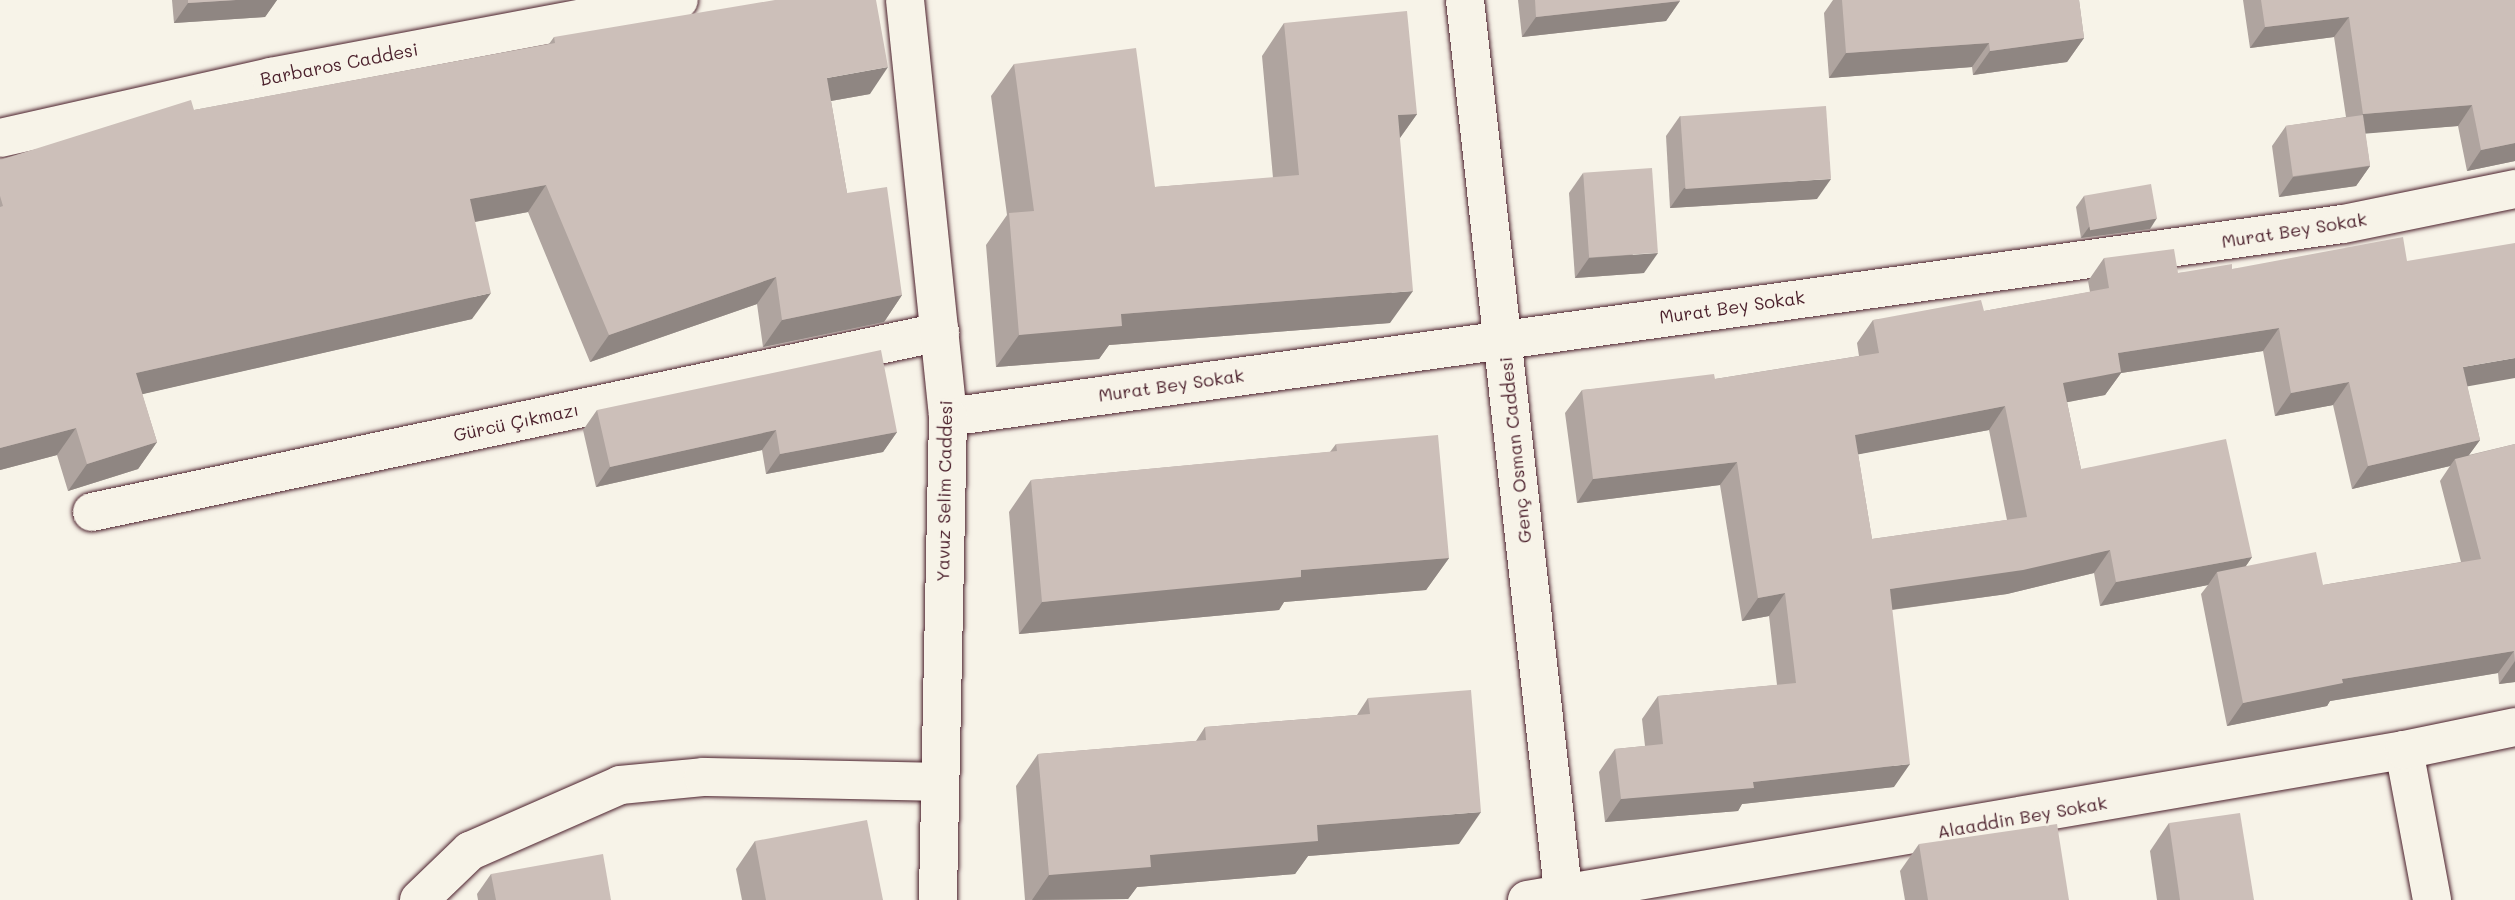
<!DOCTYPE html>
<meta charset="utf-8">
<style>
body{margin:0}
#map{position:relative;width:2515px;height:900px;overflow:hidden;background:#f7f3e8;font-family:Mali,sans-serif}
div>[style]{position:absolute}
.roads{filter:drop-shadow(0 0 2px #4a1f2b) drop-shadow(0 0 2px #4a1f2b)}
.minor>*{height:38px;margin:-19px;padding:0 19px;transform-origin:19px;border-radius:19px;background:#f7f3e8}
.tertiary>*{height:38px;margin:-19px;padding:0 19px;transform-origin:19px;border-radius:19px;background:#f7f3e8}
.wall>*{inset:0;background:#afa49f}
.shaded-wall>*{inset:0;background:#8f8682}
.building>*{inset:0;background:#ccbfb9;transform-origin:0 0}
span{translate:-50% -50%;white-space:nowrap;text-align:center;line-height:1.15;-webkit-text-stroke:5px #f7f3e8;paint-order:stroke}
.street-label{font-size:18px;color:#4a1f2b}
</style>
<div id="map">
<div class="roads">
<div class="minor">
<div style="left:948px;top:417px;width:1408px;rotate:-7.88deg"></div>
<div style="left:2343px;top:224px;width:176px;rotate:-11.5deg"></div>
<div style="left:92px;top:512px;width:867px;rotate:-11.98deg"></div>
<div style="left:2404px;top:750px;width:153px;rotate:79.4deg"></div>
<div style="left:419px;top:900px;width:71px;rotate:-43.9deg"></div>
<div style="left:470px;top:851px;width:164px;rotate:-23.7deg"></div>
<div style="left:620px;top:785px;width:83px;rotate:-5.5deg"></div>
<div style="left:703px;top:777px;width:234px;rotate:1.2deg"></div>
<div style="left:1527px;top:900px;width:890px;rotate:-9.71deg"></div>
<div style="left:2404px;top:750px;width:113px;rotate:-11.7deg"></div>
</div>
<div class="tertiary">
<div style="left:905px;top:0;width:419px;rotate:84.1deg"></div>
<div style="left:948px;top:417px;width:483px;rotate:91.2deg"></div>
<div style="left:1465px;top:0;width:905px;rotate:83.72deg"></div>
<div style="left:0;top:138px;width:278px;rotate:-12.7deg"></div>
<div style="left:271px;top:77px;width:415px;rotate:-10.7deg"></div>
</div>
</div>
<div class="wall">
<div style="clip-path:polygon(172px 0,277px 0,265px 17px,174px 23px)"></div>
<div style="clip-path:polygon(1518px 0,1680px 0,1666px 21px,1522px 37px)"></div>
<div style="clip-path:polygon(1833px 0,2079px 0,2084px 38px,2067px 62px,1973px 75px,1972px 67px,1829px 78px,1824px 13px)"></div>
<div style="clip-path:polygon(2243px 0,2515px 0,2515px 161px,2467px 171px,2458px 126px,2365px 133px,2370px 166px,2356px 186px,2279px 197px,2272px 146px,2286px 126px,2346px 117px,2334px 37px,2250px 48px)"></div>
<div style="clip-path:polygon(1284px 23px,1417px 114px,1400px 138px,1390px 323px,1109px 345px,1099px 359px,996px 367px,986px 245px,1007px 215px,991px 96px,1014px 64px,1155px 187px,1273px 178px,1262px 56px)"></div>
<div style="clip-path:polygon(554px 37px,870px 94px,831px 101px,847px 193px,902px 295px,884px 322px,763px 347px,757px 304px,590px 362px,528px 212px,475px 222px,472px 319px,142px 394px,157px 442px,138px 469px,68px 491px,57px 455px,0 470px,0 160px,194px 110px,549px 44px)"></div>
<div style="clip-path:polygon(1680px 116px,1817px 199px,1670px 208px,1666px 136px)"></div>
<div style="clip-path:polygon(1583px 173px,1644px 273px,1575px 278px,1569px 193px)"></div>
<div style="clip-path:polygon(2084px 196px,2150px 229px,2081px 238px,2076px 207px)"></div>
<div style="clip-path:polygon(evenodd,2104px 258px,2178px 273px,2232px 269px,2407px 261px,2467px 386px,2480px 440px,2469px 455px,2515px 444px,2515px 682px,2499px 684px,2498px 673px,2330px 701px,2327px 706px,2227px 726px,2201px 594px,2208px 585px,2100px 606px,2094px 573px,2007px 594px,1892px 610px,1894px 787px,1742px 804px,1738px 811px,1605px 822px,1599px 772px,1615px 749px,1645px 746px,1642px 719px,1658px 696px,1777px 685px,1769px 616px,1742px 621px,1720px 485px,1577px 503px,1565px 413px,1582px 390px,1715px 379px,1859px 356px,1857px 343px,1873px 320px,1984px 311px,2090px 292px,2088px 281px,2104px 258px,2263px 351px,2275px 416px,2333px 405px,2352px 489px,2450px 466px,2440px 481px,2461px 562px,2323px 585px,2246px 566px,2252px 557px,2081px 469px,2067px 402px,2105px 395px,2121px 373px,2263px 351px,2104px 258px,1989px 430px,2007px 520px,1872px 539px,1858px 454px,1989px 430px)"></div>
<div style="clip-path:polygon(597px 410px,897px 432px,883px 452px,766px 474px,762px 450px,596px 487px,583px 430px)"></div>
<div style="clip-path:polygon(1336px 444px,1449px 558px,1426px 590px,1284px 602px,1279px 610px,1019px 634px,1009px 512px,1031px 480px,1330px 452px)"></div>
<div style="clip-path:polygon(1368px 698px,1459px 844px,1308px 856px,1295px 874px,1137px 887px,1128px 899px,1025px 900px,1016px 786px,1038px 754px,1196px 741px,1205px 727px,1357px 715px)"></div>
<div style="clip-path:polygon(2169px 823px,2254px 900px,2157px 900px,2150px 851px)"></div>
<div style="clip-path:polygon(755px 841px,883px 900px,742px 900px,736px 869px)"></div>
<div style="clip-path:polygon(1919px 844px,2069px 900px,1905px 900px,1900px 871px)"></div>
<div style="clip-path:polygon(491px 874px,611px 900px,478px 900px,477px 894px)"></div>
</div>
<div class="shaded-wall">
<div style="clip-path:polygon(236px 0,277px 0,265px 17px,174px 23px,188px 3px)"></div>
<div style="clip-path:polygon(1680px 1px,1666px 21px,1522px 37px,1536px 17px)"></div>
<div style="clip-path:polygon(2349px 17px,2334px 37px,2250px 48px,2265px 27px)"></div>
<div style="clip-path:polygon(2084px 38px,2067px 62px,1973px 75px,1990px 51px)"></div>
<div style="clip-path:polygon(1989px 43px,1972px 67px,1829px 78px,1846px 53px)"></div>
<div style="clip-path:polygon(888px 67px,870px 94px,808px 105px,827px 78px)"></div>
<div style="clip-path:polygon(2472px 105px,2458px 126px,2349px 135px,2363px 114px)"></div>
<div style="clip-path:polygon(1417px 114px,1394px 146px,1398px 115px)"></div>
<div style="clip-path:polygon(2515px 143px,2515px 161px,2467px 171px,2481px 150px)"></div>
<div style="clip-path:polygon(2370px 166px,2356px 186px,2279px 197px,2293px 177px)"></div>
<div style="clip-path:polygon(1831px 179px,1817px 199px,1670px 208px,1684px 188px)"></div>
<div style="clip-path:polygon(546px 185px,528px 212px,452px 226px,470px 199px)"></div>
<div style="clip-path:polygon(2157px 218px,2150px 229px,2081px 238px,2089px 227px)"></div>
<div style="clip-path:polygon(1658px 253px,1644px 273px,1575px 278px,1589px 258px)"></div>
<div style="clip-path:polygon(776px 277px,757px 304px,590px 362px,609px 335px)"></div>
<div style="clip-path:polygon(1413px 291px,1390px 323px,1109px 345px,1099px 359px,996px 367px,1019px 335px,1121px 314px)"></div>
<div style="clip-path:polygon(491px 293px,472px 319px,117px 400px,136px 373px)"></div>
<div style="clip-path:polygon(902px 295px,884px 322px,763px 347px,782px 320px)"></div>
<div style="clip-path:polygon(2279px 328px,2263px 351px,2121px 373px,2105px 395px,2047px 406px,2063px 383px,2118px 353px)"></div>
<div style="clip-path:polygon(2515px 358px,2515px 378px,2447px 390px,2463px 367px)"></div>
<div style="clip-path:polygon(2349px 382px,2333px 405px,2275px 416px,2291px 393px)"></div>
<div style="clip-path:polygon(2005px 406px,1989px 430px,1839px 458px,1855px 435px)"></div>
<div style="clip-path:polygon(76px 428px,57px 455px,0 470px,0 448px)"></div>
<div style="clip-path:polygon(776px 430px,762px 450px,596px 487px,610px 467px)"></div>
<div style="clip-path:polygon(897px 432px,883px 452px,766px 474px,780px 454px)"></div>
<div style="clip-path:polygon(2480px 440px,2463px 463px,2455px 459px,2450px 466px,2352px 489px,2368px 466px)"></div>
<div style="clip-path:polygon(157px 442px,138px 469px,68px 491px,87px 464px)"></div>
<div style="clip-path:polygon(1737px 462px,1720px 485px,1577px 503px,1593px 479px)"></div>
<div style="clip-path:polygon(2110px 550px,2094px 573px,2007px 594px,1874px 612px,1890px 589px)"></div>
<div style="clip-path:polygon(2252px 557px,2236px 580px,2217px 572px,2208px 585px,2100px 606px,2116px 582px)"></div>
<div style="clip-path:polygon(1449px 558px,1426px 590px,1284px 602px,1279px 610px,1019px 634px,1042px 602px,1301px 570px)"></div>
<div style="clip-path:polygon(1785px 593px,1769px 616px,1742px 621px,1758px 598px)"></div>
<div style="clip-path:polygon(2514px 651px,2498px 673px,2330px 701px,2327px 706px,2227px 726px,2243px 703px,2342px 679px)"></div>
<div style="clip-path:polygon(2515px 661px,2515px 682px,2499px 684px)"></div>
<div style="clip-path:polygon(1910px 764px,1894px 787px,1742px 804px,1738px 811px,1605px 822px,1621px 799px,1753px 782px)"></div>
<div style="clip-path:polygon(1481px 812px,1459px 844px,1308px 856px,1295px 874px,1137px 887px,1128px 899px,1032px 900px,1049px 875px,1150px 855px,1317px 825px)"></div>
</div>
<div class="building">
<div style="clip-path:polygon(188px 0,236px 0,188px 3px)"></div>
<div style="clip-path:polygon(775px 0,876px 0,888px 67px,827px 78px,847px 193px,887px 187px,902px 295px,782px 320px,776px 277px,609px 335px,546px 185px,470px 199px,491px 293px,136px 373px,157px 442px,87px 464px,76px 428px,0 448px,0 207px,3px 206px,0 196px,0 160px,191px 100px,194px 110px,555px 43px,554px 37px)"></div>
<div style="clip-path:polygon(1535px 0,1680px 0,1680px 1px,1536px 17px)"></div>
<div style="clip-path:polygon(1842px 0,2079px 0,2084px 38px,1990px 51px,1989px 43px,1846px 53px)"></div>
<div style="clip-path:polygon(2261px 0,2515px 0,2515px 143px,2481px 150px,2472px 105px,2363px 114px,2349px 17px,2265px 27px)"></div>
<div style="clip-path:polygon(1407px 11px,1417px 114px,1398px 115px,1413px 291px,1121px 314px,1122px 326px,1019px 335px,1009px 213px,1034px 211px,1014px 64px,1136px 48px,1155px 187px,1299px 175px,1284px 23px)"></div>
<div style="left:1826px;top:106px;width:73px;height:146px;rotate:86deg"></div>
<div style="left:2363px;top:115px;width:51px;height:78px;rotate:82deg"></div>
<div style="left:1652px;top:168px;width:85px;height:69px;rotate:86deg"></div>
<div style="left:2151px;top:184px;width:35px;height:68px;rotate:80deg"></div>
<div style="clip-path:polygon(evenodd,2403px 237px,2407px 261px,2515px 243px,2515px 358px,2463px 367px,2480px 440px,2368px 466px,2349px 382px,2291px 393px,2279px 328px,2118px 353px,2121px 372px,2063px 383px,2081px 469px,2226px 439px,2252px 557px,2116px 582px,2110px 550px,2023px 570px,1890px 589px,1910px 764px,1753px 782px,1754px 788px,1621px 799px,1615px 749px,1663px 744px,1658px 696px,1796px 683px,1785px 593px,1758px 598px,1737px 462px,1593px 479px,1582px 390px,1714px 374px,1715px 379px,1879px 353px,1873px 320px,1981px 300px,1984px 311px,2109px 288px,2104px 258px,2174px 249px,2178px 273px,2232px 264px,2232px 269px,2403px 237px,2005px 406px,2027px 517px,1872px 539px,1855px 435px,2005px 406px)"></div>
<div style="clip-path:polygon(881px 350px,897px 432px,780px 454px,776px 430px,610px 467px,597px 410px)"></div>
<div style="clip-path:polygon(1438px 435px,1449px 558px,1301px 570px,1301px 577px,1042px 602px,1031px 480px,1337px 451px,1336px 444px)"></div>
<div style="clip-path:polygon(2515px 444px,2515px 661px,2514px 651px,2342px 679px,2343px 683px,2243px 703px,2217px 572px,2316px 552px,2323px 585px,2481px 559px,2455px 459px)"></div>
<div style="clip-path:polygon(1471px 690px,1481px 812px,1317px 825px,1318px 841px,1150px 855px,1151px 867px,1049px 875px,1038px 754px,1206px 740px,1205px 727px,1370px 714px,1368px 698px)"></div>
<div style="clip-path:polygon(2240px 813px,2254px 900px,2180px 900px,2169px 823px)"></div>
<div style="clip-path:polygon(867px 820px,883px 900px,766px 900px,755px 841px)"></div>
<div style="clip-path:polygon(2057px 824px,2069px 900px,1928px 900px,1919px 844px)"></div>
<div style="clip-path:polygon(603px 854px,611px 900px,496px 900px,491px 874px)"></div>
</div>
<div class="street-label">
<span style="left:339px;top:64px;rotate:-11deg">Barbaros Caddesi</span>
<span style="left:2294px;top:230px;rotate:-9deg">Murat Bey Sokak</span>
<span style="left:1732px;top:307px;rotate:-8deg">Murat Bey Sokak</span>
<span style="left:1171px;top:385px;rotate:-8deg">Murat Bey Sokak</span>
<span style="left:516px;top:422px;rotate:-12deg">Gürcü Çıkmazı</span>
<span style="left:1515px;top:450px;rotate:-96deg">Genç Osman Caddesi</span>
<span style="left:944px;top:491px;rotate:-89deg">Yavuz Selim Caddesi</span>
<span style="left:2022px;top:817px;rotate:-10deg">Alaaddin Bey Sokak</span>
</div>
</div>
